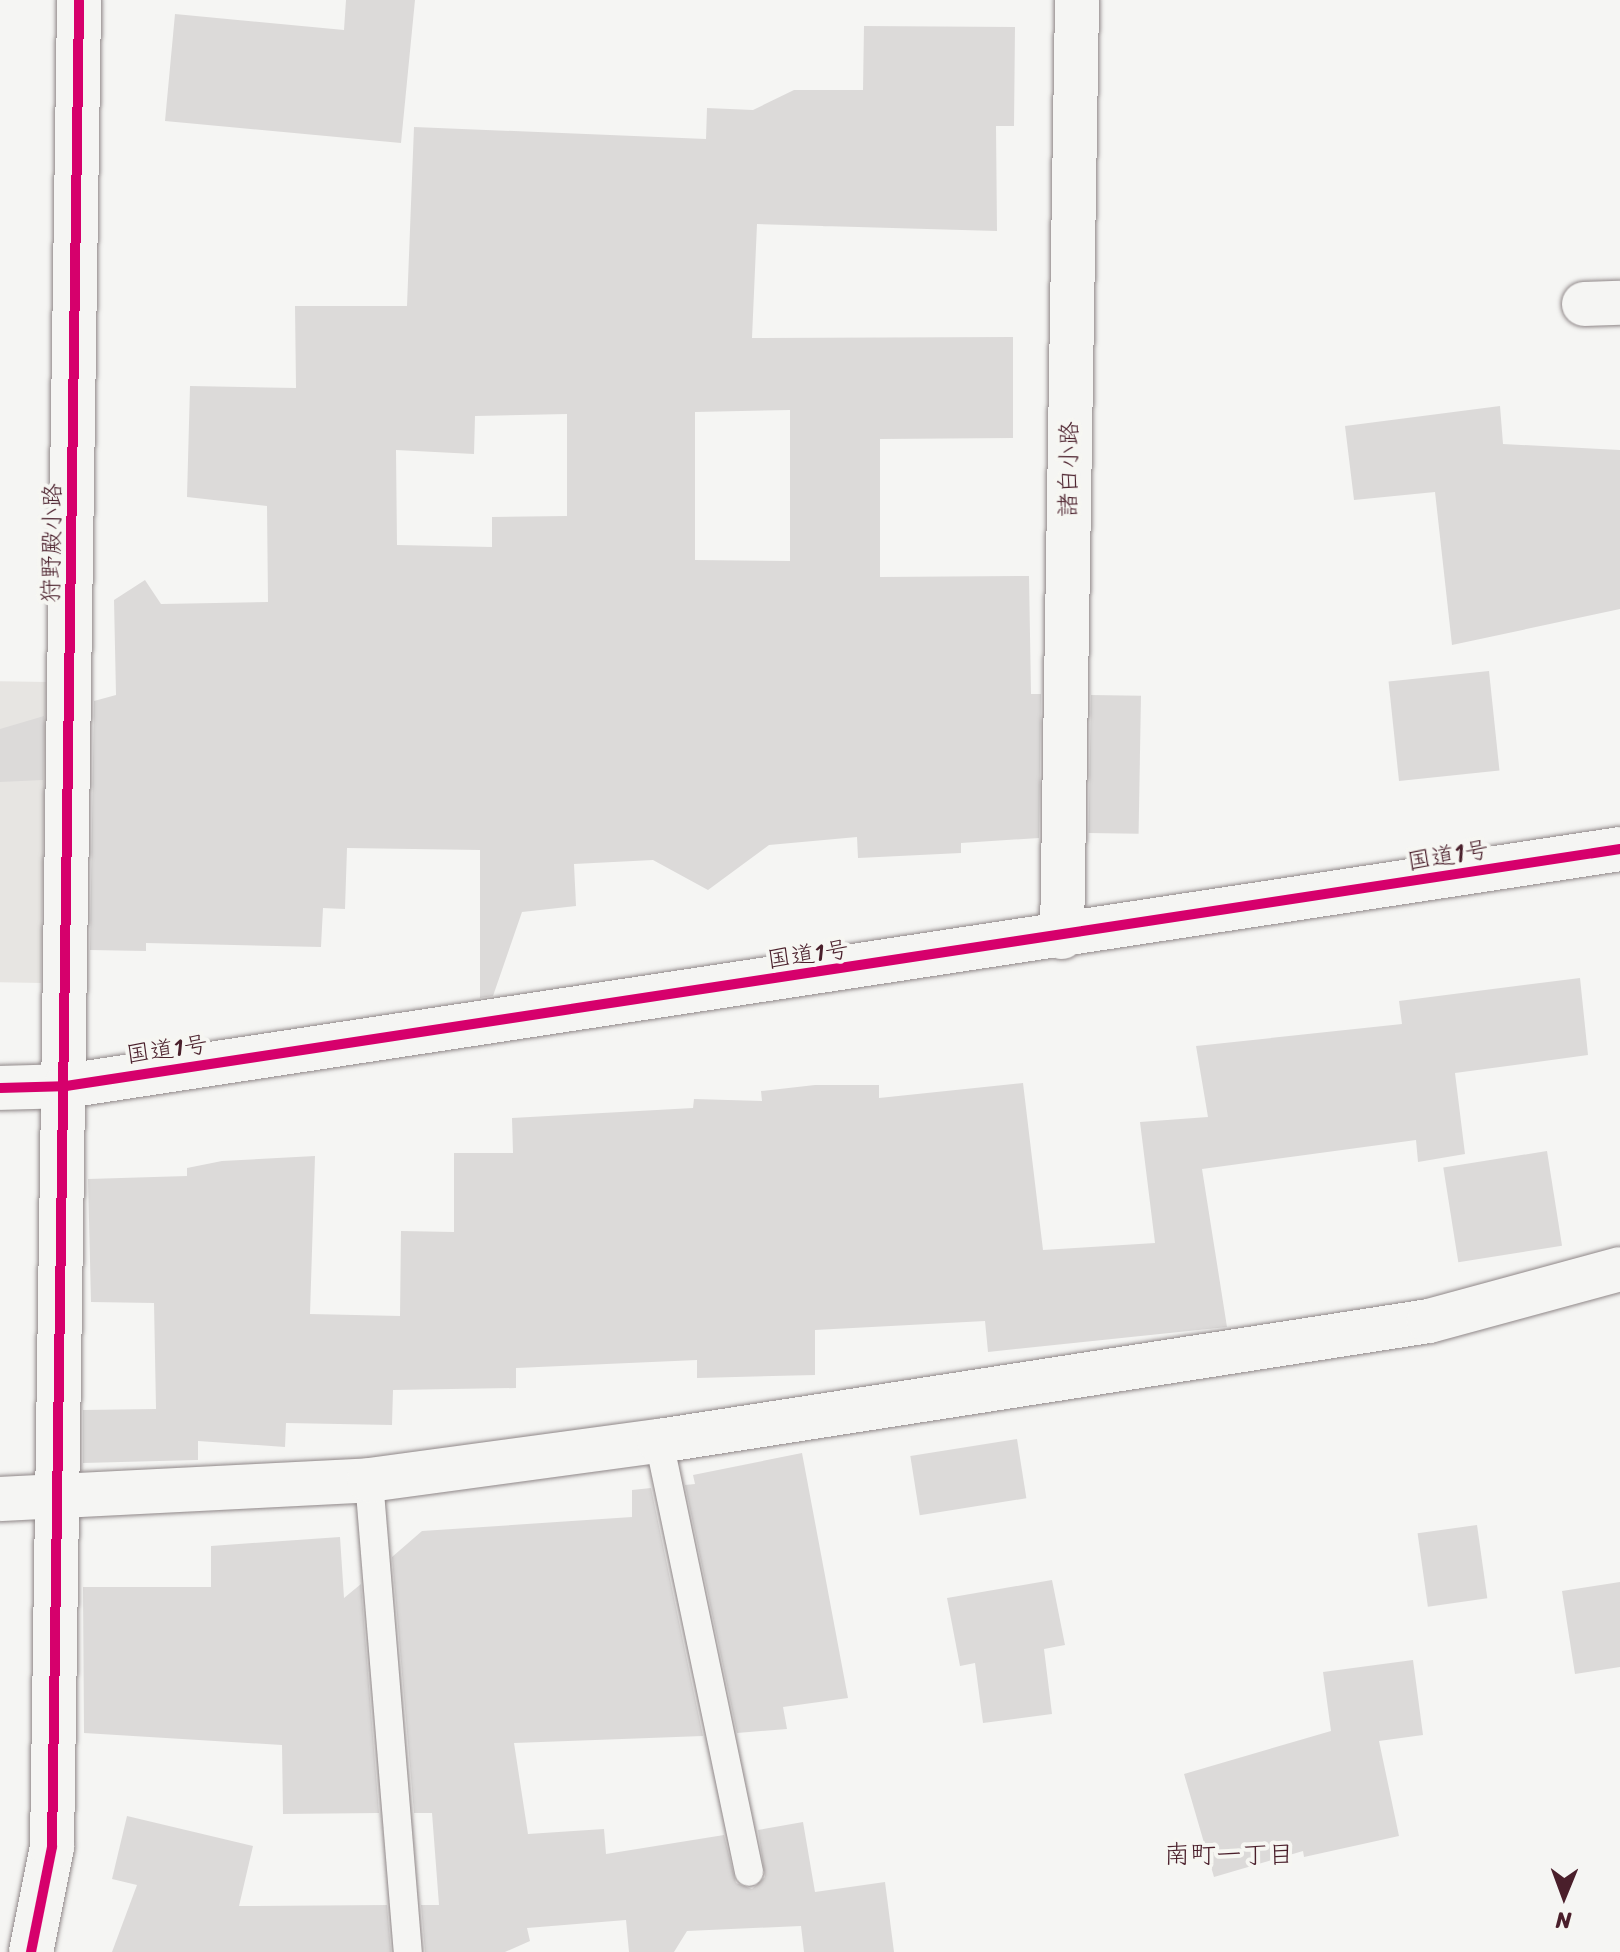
<!DOCTYPE html>
<meta charset="utf-8">
<style>
body{margin:0}
#map{position:relative;width:1620px;height:1952px;overflow:hidden;background:#f5f5f3;font-family:Sriracha,"Klee One",sans-serif}
div>[style]{position:absolute}
.built>*{inset:0;background:#e7e5e2;transform-origin:0 0}
.building>*{inset:0;background:#dcdad9;transform-origin:0 0}
.roads{filter:drop-shadow(0 0 2px #8f8788) drop-shadow(0 0 2px #8f8788)}
.lane>*{height:28px;margin:-14px;padding:0 14px;transform-origin:14px;border-radius:14px;background:#f5f5f3}
.street>*{height:44px;margin:-22px;padding:0 22px;transform-origin:22px;border-radius:22px;background:#f5f5f3}
.highway>*{height:44px;margin:-22px;padding:0 22px;transform-origin:22px;border-radius:22px;background:#f5f5f3}
.cycleway>*{height:10px;margin:-5px;padding:0 5px;transform-origin:5px;border-radius:5px;background:#d6006c}
span{translate:-50% -50%;white-space:nowrap;text-align:center;line-height:1.15;-webkit-text-stroke:8px #f6f6f2;paint-order:stroke}
.street-label{font-size:24px;color:#4a1f2b}
.neighbourhood-label{font-size:26px;color:#4a1f2b}
.north{position:absolute;left:1524px;top:1856px;width:80px;height:80px;-webkit-text-stroke:6px #f6f6f2;paint-order:stroke;rotate:181deg;font-size:22px;font-weight:700;line-height:32px;text-align:center;color:#4a1f2b}
.north::after{content:'';display:block;margin:auto;width:28px;height:36px;background:#4a1f2b;clip-path:polygon(50% 0,100% 100%,50% 72%,0 100%)}
</style>
<div id="map">
<div class="built">
<div style="left:46px;top:682px;width:301px;height:46px;rotate:91deg"></div>
</div>
<div class="building">
<div style="clip-path:polygon(346px 0,415px 0,401px 143px,165px 121px,175px 14px,344px 30px)"></div>
<div style="clip-path:polygon(evenodd,864px 26px,1015px 27px,1014px 126px,996px 126px,997px 231px,757px 224px,752px 338px,1013px 337px,1013px 438px,880px 439px,880px 577px,1029px 576px,1031px 694px,1041px 694px,1039px 838px,961px 843px,961px 853px,858px 858px,857px 837px,769px 845px,708px 890px,653px 860px,574px 864px,576px 906px,522px 912px,493px 996px,480px 998px,480px 850px,347px 848px,345px 909px,323px 908px,321px 947px,146px 943px,146px 951px,90px 950px,94px 701px,116px 695px,114px 600px,145px 580px,161px 604px,268px 602px,267px 506px,187px 497px,190px 386px,296px 388px,295px 306px,407px 306px,414px 127px,706px 139px,707px 108px,753px 110px,794px 90px,863px 90px,864px 26px,790px 410px,790px 561px,695px 560px,695px 412px,790px 410px,864px 26px,567px 414px,567px 516px,492px 517px,492px 547px,397px 545px,396px 450px,474px 454px,475px 416px,567px 414px)"></div>
<div style="clip-path:polygon(1500px 406px,1503px 444px,1620px 450px,1620px 609px,1452px 645px,1435px 492px,1354px 500px,1345px 426px)"></div>
<div style="left:1489px;top:671px;width:100px;height:101px;rotate:84deg"></div>
<div style="left:1091px;top:695px;width:50px;height:138px;rotate:1deg"></div>
<div style="clip-path:polygon(44px 716px,43px 780px,0 782px,0 729px)"></div>
<div style="clip-path:polygon(1580px 978px,1588px 1055px,1455px 1073px,1465px 1154px,1418px 1162px,1416px 1140px,1202px 1169px,1227px 1327px,988px 1352px,985px 1321px,815px 1330px,815px 1375px,697px 1378px,697px 1360px,516px 1368px,516px 1388px,393px 1390px,392px 1425px,286px 1423px,285px 1447px,198px 1441px,198px 1460px,83px 1463px,83px 1410px,156px 1409px,154px 1303px,91px 1302px,88px 1179px,187px 1176px,187px 1168px,222px 1161px,315px 1156px,310px 1314px,400px 1316px,401px 1231px,454px 1232px,454px 1153px,513px 1153px,512px 1118px,693px 1108px,694px 1099px,762px 1101px,761px 1091px,815px 1085px,879px 1085px,879px 1098px,1023px 1083px,1043px 1250px,1155px 1243px,1140px 1122px,1208px 1117px,1196px 1046px,1402px 1024px,1399px 1001px)"></div>
<div style="left:1547px;top:1151px;width:96px;height:105px;rotate:81deg"></div>
<div style="left:1017px;top:1439px;width:60px;height:108px;rotate:81deg"></div>
<div style="clip-path:polygon(802px 1453px,848px 1698px,783px 1707px,787px 1729px,737px 1733px,685px 1485px,695px 1484px,693px 1475px)"></div>
<div style="clip-path:polygon(651px 1488px,703px 1736px,514px 1743px,528px 1834px,604px 1829px,606px 1854px,724px 1835px,736px 1883px,752px 1889px,765px 1877px,758px 1830px,803px 1822px,815px 1892px,885px 1882px,894px 1952px,804px 1952px,801px 1926px,687px 1931px,674px 1952px,629px 1952px,626px 1920px,527px 1928px,530px 1941px,505px 1952px,425px 1952px,421px 1905px,439px 1905px,432px 1813px,414px 1813px,392px 1557px,422px 1531px,632px 1517px,632px 1490px)"></div>
<div style="left:1477px;top:1525px;width:74px;height:60px;rotate:82deg"></div>
<div style="clip-path:polygon(340px 1537px,344px 1598px,361px 1584px,379px 1813px,283px 1814px,282px 1745px,84px 1733px,83px 1587px,211px 1587px,211px 1546px)"></div>
<div style="clip-path:polygon(1052px 1580px,1065px 1645px,1044px 1649px,1052px 1714px,983px 1723px,975px 1663px,960px 1666px,947px 1598px)"></div>
<div style="clip-path:polygon(1620px 1582px,1620px 1667px,1575px 1674px,1562px 1591px)"></div>
<div style="clip-path:polygon(1413px 1660px,1423px 1735px,1379px 1741px,1399px 1836px,1304px 1857px,1303px 1851px,1214px 1877px,1184px 1774px,1331px 1731px,1323px 1672px)"></div>
<div style="clip-path:polygon(127px 1816px,253px 1846px,239px 1906px,387px 1905px,391px 1952px,112px 1952px,137px 1885px,112px 1879px)"></div>
</div>
<div class="roads">
<div class="lane">
<div style="left:659px;top:1441px;width:440px;rotate:78.2deg"></div>
<div style="left:369px;top:1480px;width:474px;rotate:85.3deg"></div>
</div>
<div class="street">
<div style="left:1584px;top:304px;width:36px;rotate:-2deg"></div>
<div style="left:1062px;top:937px;width:937px;rotate:-89.08deg"></div>
<div style="left:0;top:1499px;width:369px;rotate:-2.9deg"></div>
<div style="left:369px;top:1480px;width:293px;rotate:-7.7deg"></div>
<div style="left:659px;top:1441px;width:779px;rotate:-8.86deg"></div>
<div style="left:1429px;top:1321px;width:198px;rotate:-15.2deg"></div>
<div style="left:31px;top:1952px;width:107px;rotate:-78.7deg"></div>
<div style="left:52px;top:1847px;width:1847px;rotate:-89.16deg"></div>
</div>
<div class="highway">
<div style="left:0;top:1088px;width:66px;rotate:-1.7deg"></div>
<div style="left:66px;top:1086px;width:1572px;rotate:-8.67deg"></div>
</div>
</div>
<div class="cycleway">
<div style="left:0;top:1088px;width:66px;rotate:-1.7deg"></div>
<div style="left:66px;top:1086px;width:1572px;rotate:-8.67deg"></div>
<div style="left:31px;top:1952px;width:107px;rotate:-78.7deg"></div>
<div style="left:52px;top:1847px;width:1847px;rotate:-89.16deg"></div>
</div>
<div class="street-label">
<span style="left:1069px;top:469px;rotate:-89deg">諸白小路</span>
<span style="left:52px;top:543px;rotate:-89deg">狩野殿小路</span>
<span style="left:1448px;top:856px;rotate:-9deg">国道1号</span>
<span style="left:808px;top:955px;rotate:-8deg">国道1号</span>
<span style="left:167px;top:1050px;rotate:-8deg">国道1号</span>
</div>
<div class="neighbourhood-label">
<span style="left:1229px;top:1855px">南町一丁目</span>
</div>
<div class="north">N</div>
</div>
